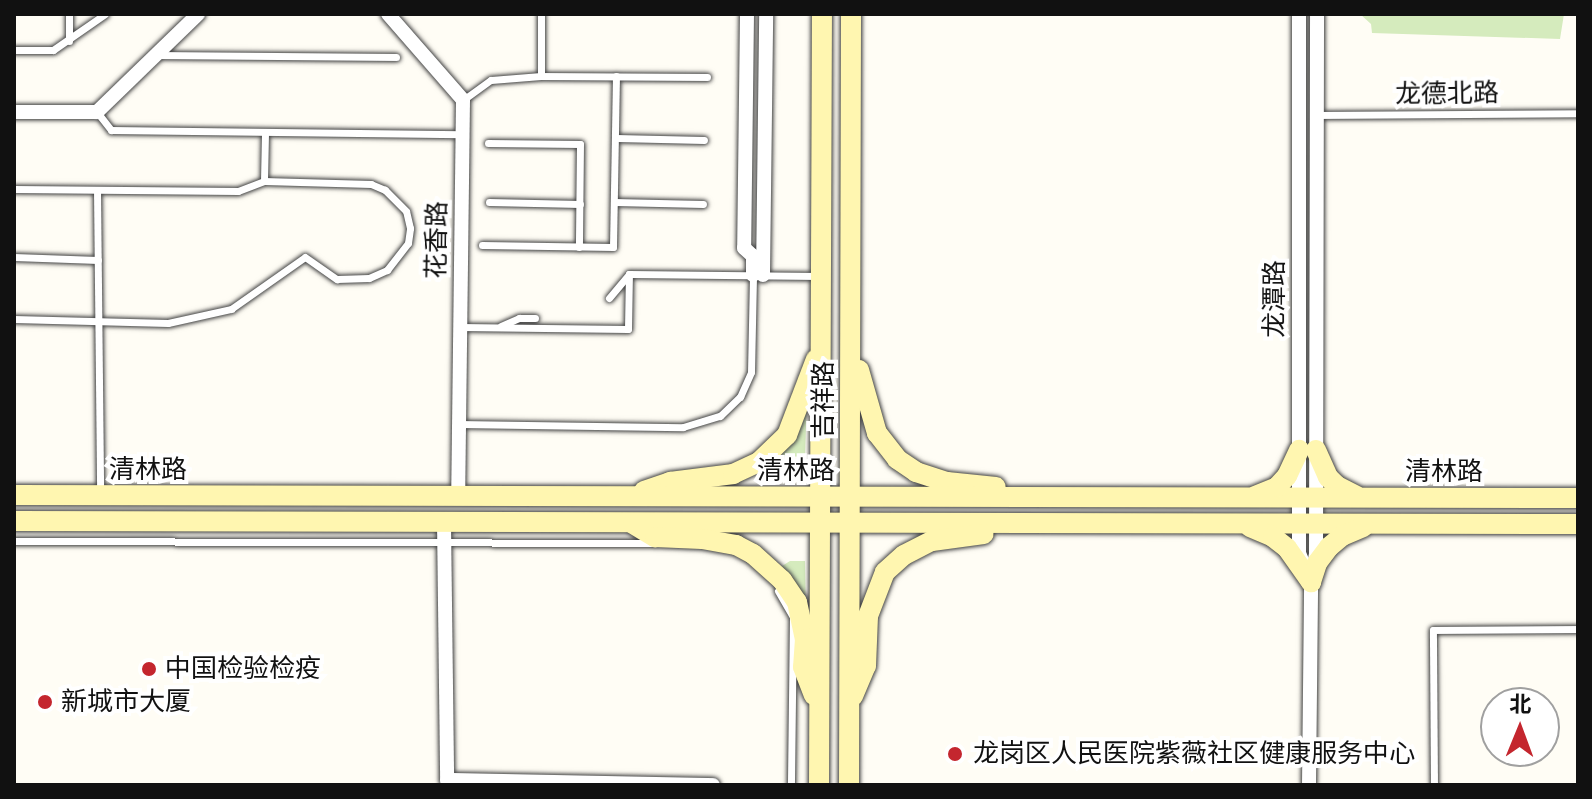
<!DOCTYPE html>
<meta charset="utf-8">
<style>
body{margin:0}
#map{position:relative;width:1592px;height:799px;overflow:hidden;background:#fffdf5;font-family:"Roboto Serif","Noto Sans SC",serif}
div>[style]{position:absolute}
.green>*{inset:0;background:#d5ebbd}
.roads{filter:drop-shadow(0 0 2px #444) drop-shadow(0 0 2px #444)}
.lane>*{height:7px;margin:-3.5px;padding:0 3.5px;transform-origin:3.5px;border-radius:3.5px;background:#fff}
.street>*{height:14px;margin:-7px;padding:0 7px;transform-origin:7px;border-radius:7px;background:#fff}
.secondary>*{height:20px;margin:-10px;padding:0 10px;transform-origin:10px;border-radius:10px;background:#fff6b0}
.dots>*{width:22px;height:22px;translate:-50% -50%;box-sizing:border-box;border:4px solid #fff;border-radius:50%}
span{translate:-50% -50%;white-space:nowrap;text-align:center;line-height:1.15;-webkit-text-stroke:8px #fff;paint-order:stroke}
.street-label{font-size:26px;color:#111}
.poi-label{font-size:26px;color:#111}
.left{translate:0 -50%;text-align:left}
.frame{position:absolute;inset:0;border:16px solid #111;pointer-events:none}
.north{position:absolute;left:1480px;top:687px;width:80px;height:80px;box-sizing:border-box;background:#fff;border:2px solid #a0a0a0;border-radius:50%;rotate:1deg;font-size:22px;font-weight:700;line-height:32px;text-align:center;color:#111}
.north::after{content:'';display:block;margin:auto;width:28px;height:36px;background:#c4262e;clip-path:polygon(50% 0,100% 100%,50% 72%,0 100%)}
</style>
<div id="map">
<div class="green">
<div style="clip-path:polygon(1360px 14px,1564px 14px,1560px 39px,1372px 33px,1371px 24px)"></div>
<div style="clip-path:polygon(807px 394px,805px 457px,786px 456px,780px 453px)"></div>
<div style="clip-path:polygon(790px 561px,805px 561px,806px 615px,782px 566px)"></div>
</div>
<div class="roads">
<div class="lane">
<div style="left:69px;top:41px;width:27px;rotate:-90deg"></div>
<div style="left:14px;top:50px;width:39px"></div>
<div style="left:53px;top:50px;width:63px;rotate:-34.7deg"></div>
<div style="left:158px;top:55px;width:238px;rotate:0.5deg"></div>
<div style="left:541px;top:76px;width:62px;rotate:-90deg"></div>
<div style="left:463px;top:100px;width:34px;rotate:-36deg"></div>
<div style="left:491px;top:80px;width:50px;rotate:-4.6deg"></div>
<div style="left:541px;top:76px;width:166px;rotate:0.3deg"></div>
<div style="left:97px;top:112px;width:23px;rotate:52deg"></div>
<div style="left:111px;top:130px;width:351px;rotate:0.7deg"></div>
<div style="left:1317px;top:115px;width:261px;rotate:-0.4deg"></div>
<div style="left:615px;top:138px;width:89px;rotate:1.3deg"></div>
<div style="left:488px;top:143px;width:92px;rotate:0.6deg"></div>
<div style="left:580px;top:144px;width:103px;rotate:90.6deg"></div>
<div style="left:14px;top:189px;width:224px;rotate:0.5deg"></div>
<div style="left:238px;top:191px;width:28px;rotate:-21deg"></div>
<div style="left:97px;top:190px;width:301px;rotate:89.4deg"></div>
<div style="left:489px;top:202px;width:91px;rotate:1.3deg"></div>
<div style="left:614px;top:202px;width:89px;rotate:1.3deg"></div>
<div style="left:482px;top:245px;width:131px;rotate:0.9deg"></div>
<div style="left:613px;top:247px;width:171px;rotate:-89deg"></div>
<div style="left:14px;top:257px;width:84px;rotate:2deg"></div>
<div style="left:629px;top:274px;width:190px;rotate:0.6deg"></div>
<div style="left:609px;top:298px;width:31px;rotate:-50deg"></div>
<div style="left:14px;top:319px;width:154px;rotate:1.5deg"></div>
<div style="left:168px;top:323px;width:65px;rotate:-12.5deg"></div>
<div style="left:231px;top:309px;width:90px;rotate:-35.1deg"></div>
<div style="left:305px;top:257px;width:39px;rotate:35deg"></div>
<div style="left:337px;top:279px;width:32px;rotate:-2deg"></div>
<div style="left:369px;top:278px;width:20px;rotate:-24deg"></div>
<div style="left:387px;top:270px;width:34px;rotate:-52deg"></div>
<div style="left:408px;top:243px;width:15px;rotate:-82deg"></div>
<div style="left:410px;top:228px;width:17px;rotate:-103deg"></div>
<div style="left:406px;top:211px;width:30px;rotate:-135deg"></div>
<div style="left:385px;top:190px;width:15px;rotate:-157deg"></div>
<div style="left:371px;top:184px;width:107px;rotate:-178.4deg"></div>
<div style="left:264px;top:181px;width:49px;rotate:-88.8deg"></div>
<div style="left:501px;top:326px;width:20px;rotate:-24deg"></div>
<div style="left:519px;top:318px;width:16px"></div>
<div style="left:460px;top:327px;width:168px;rotate:0.7deg"></div>
<div style="left:628px;top:329px;width:55px;rotate:-89deg"></div>
<div style="left:458px;top:424px;width:225px;rotate:0.8deg"></div>
<div style="left:683px;top:427px;width:39px;rotate:-17deg"></div>
<div style="left:720px;top:416px;width:28px;rotate:-44deg"></div>
<div style="left:740px;top:397px;width:27px;rotate:-66deg"></div>
<div style="left:751px;top:372px;width:97px;rotate:-88.8deg"></div>
<div style="left:14px;top:541px;width:638px;rotate:0.18deg"></div>
<div style="left:778px;top:591px;width:30px;rotate:60deg"></div>
<div style="left:793px;top:617px;width:168px;rotate:90.7deg"></div>
<div style="left:1434px;top:785px;width:155px;rotate:-90.4deg"></div>
<div style="left:1433px;top:630px;width:145px;rotate:-0.4deg"></div>
</div>
<div class="street">
<div style="left:388px;top:14px;width:114px;rotate:48.9deg"></div>
<div style="left:463px;top:100px;width:396px;rotate:90.7deg"></div>
<div style="left:747px;top:14px;width:234px;rotate:90.7deg"></div>
<div style="left:744px;top:248px;width:12px;rotate:42deg"></div>
<div style="left:753px;top:256px;width:19px;rotate:90deg"></div>
<div style="left:1299px;top:14px;width:539px;rotate:90deg"></div>
<div style="left:1299px;top:553px;width:11px;rotate:68deg"></div>
<div style="left:14px;top:112px;width:83px"></div>
<div style="left:97px;top:112px;width:141px;rotate:-44.1deg"></div>
<div style="left:763px;top:275px;width:261px;rotate:-89.3deg"></div>
<div style="left:444px;top:522px;width:258px;rotate:89.3deg"></div>
<div style="left:447px;top:780px;width:266px;rotate:1.1deg"></div>
<div style="left:1309px;top:785px;width:203px;rotate:-89.4deg"></div>
<div style="left:1311px;top:582px;width:29px;rotate:-80deg"></div>
<div style="left:1316px;top:553px;width:539px;rotate:-89.89deg"></div>
</div>
<div class="secondary">
<div style="left:859px;top:370px;width:66px;rotate:74.1deg"></div>
<div style="left:877px;top:433px;width:33px;rotate:52deg"></div>
<div style="left:897px;top:459px;width:23px;rotate:34deg"></div>
<div style="left:916px;top:472px;width:33px;rotate:18deg"></div>
<div style="left:947px;top:482px;width:49px;rotate:5.8deg"></div>
<div style="left:1316px;top:450px;width:30px;rotate:66deg"></div>
<div style="left:1328px;top:477px;width:13px;rotate:45deg"></div>
<div style="left:1337px;top:486px;width:22px;rotate:27deg"></div>
<div style="left:644px;top:491px;width:28px;rotate:-19deg"></div>
<div style="left:670px;top:482px;width:64px;rotate:-7.2deg"></div>
<div style="left:733px;top:474px;width:29px;rotate:-25deg"></div>
<div style="left:759px;top:462px;width:39px;rotate:-44deg"></div>
<div style="left:787px;top:435px;width:81px;rotate:-69.1deg"></div>
<div style="left:14px;top:495px;width:1564px;rotate:0.11deg"></div>
<div style="left:1255px;top:496px;width:24px;rotate:-22deg"></div>
<div style="left:1277px;top:487px;width:15px;rotate:-48deg"></div>
<div style="left:1287px;top:476px;width:29px;rotate:-65deg"></div>
<div style="left:14px;top:521px;width:1564px;rotate:0.11deg"></div>
<div style="left:633px;top:524px;width:26px;rotate:31deg"></div>
<div style="left:655px;top:537px;width:47px;rotate:2.4deg"></div>
<div style="left:702px;top:539px;width:35px;rotate:10deg"></div>
<div style="left:736px;top:545px;width:19px;rotate:28deg"></div>
<div style="left:753px;top:554px;width:39px;rotate:42deg"></div>
<div style="left:782px;top:580px;width:27px;rotate:56deg"></div>
<div style="left:797px;top:602px;width:38px;rotate:78deg"></div>
<div style="left:805px;top:639px;width:28px;rotate:94deg"></div>
<div style="left:803px;top:667px;width:30px;rotate:69deg"></div>
<div style="left:1250px;top:527px;width:25px;rotate:23deg"></div>
<div style="left:1273px;top:537px;width:18px;rotate:38deg"></div>
<div style="left:1287px;top:548px;width:42px;rotate:54.8deg"></div>
<div style="left:1311px;top:582px;width:20px;rotate:-72deg"></div>
<div style="left:1317px;top:563px;width:20px;rotate:-53deg"></div>
<div style="left:1329px;top:547px;width:17px;rotate:-40deg"></div>
<div style="left:1342px;top:536px;width:23px;rotate:-23deg"></div>
<div style="left:853px;top:696px;width:33px;rotate:-67deg"></div>
<div style="left:866px;top:666px;width:50px;rotate:-87.7deg"></div>
<div style="left:868px;top:616px;width:47px;rotate:-68.9deg"></div>
<div style="left:885px;top:572px;width:25px;rotate:-42deg"></div>
<div style="left:904px;top:555px;width:31px;rotate:-27deg"></div>
<div style="left:932px;top:541px;width:52px;rotate:-7.7deg"></div>
<div style="left:819px;top:785px;width:771px;rotate:-89.78deg"></div>
<div style="left:849px;top:785px;width:771px;rotate:-89.85deg"></div>
</div>
</div>
<div class="dots">
<div style="left:149px;top:669px;background:#c4262e"></div>
<div style="left:45px;top:702px;background:#c4262e"></div>
<div style="left:955px;top:754px;background:#c4262e"></div>
</div>
<div class="street-label">
<span style="left:1447px;top:94px;rotate:-1deg">龙德北路</span>
<span style="left:437px;top:240px;rotate:-89deg">花香路</span>
<span style="left:1275px;top:299px;rotate:-90deg">龙潭路</span>
<span style="left:824px;top:400px;rotate:-90deg">吉祥路</span>
<span style="left:148px;top:470px">清林路</span>
<span style="left:796px;top:471px">清林路</span>
<span style="left:1444px;top:472px">清林路</span>
</div>
<div class="poi-label">
<span class="left" style="left:165px;top:669px">中国检验检疫</span>
<span class="left" style="left:61px;top:702px">新城市大厦</span>
<span class="left" style="left:973px;top:754px">龙岗区人民医院紫薇社区健康服务中心</span>
</div>
<div class="frame"></div>
<div class="north">北</div>
</div>
